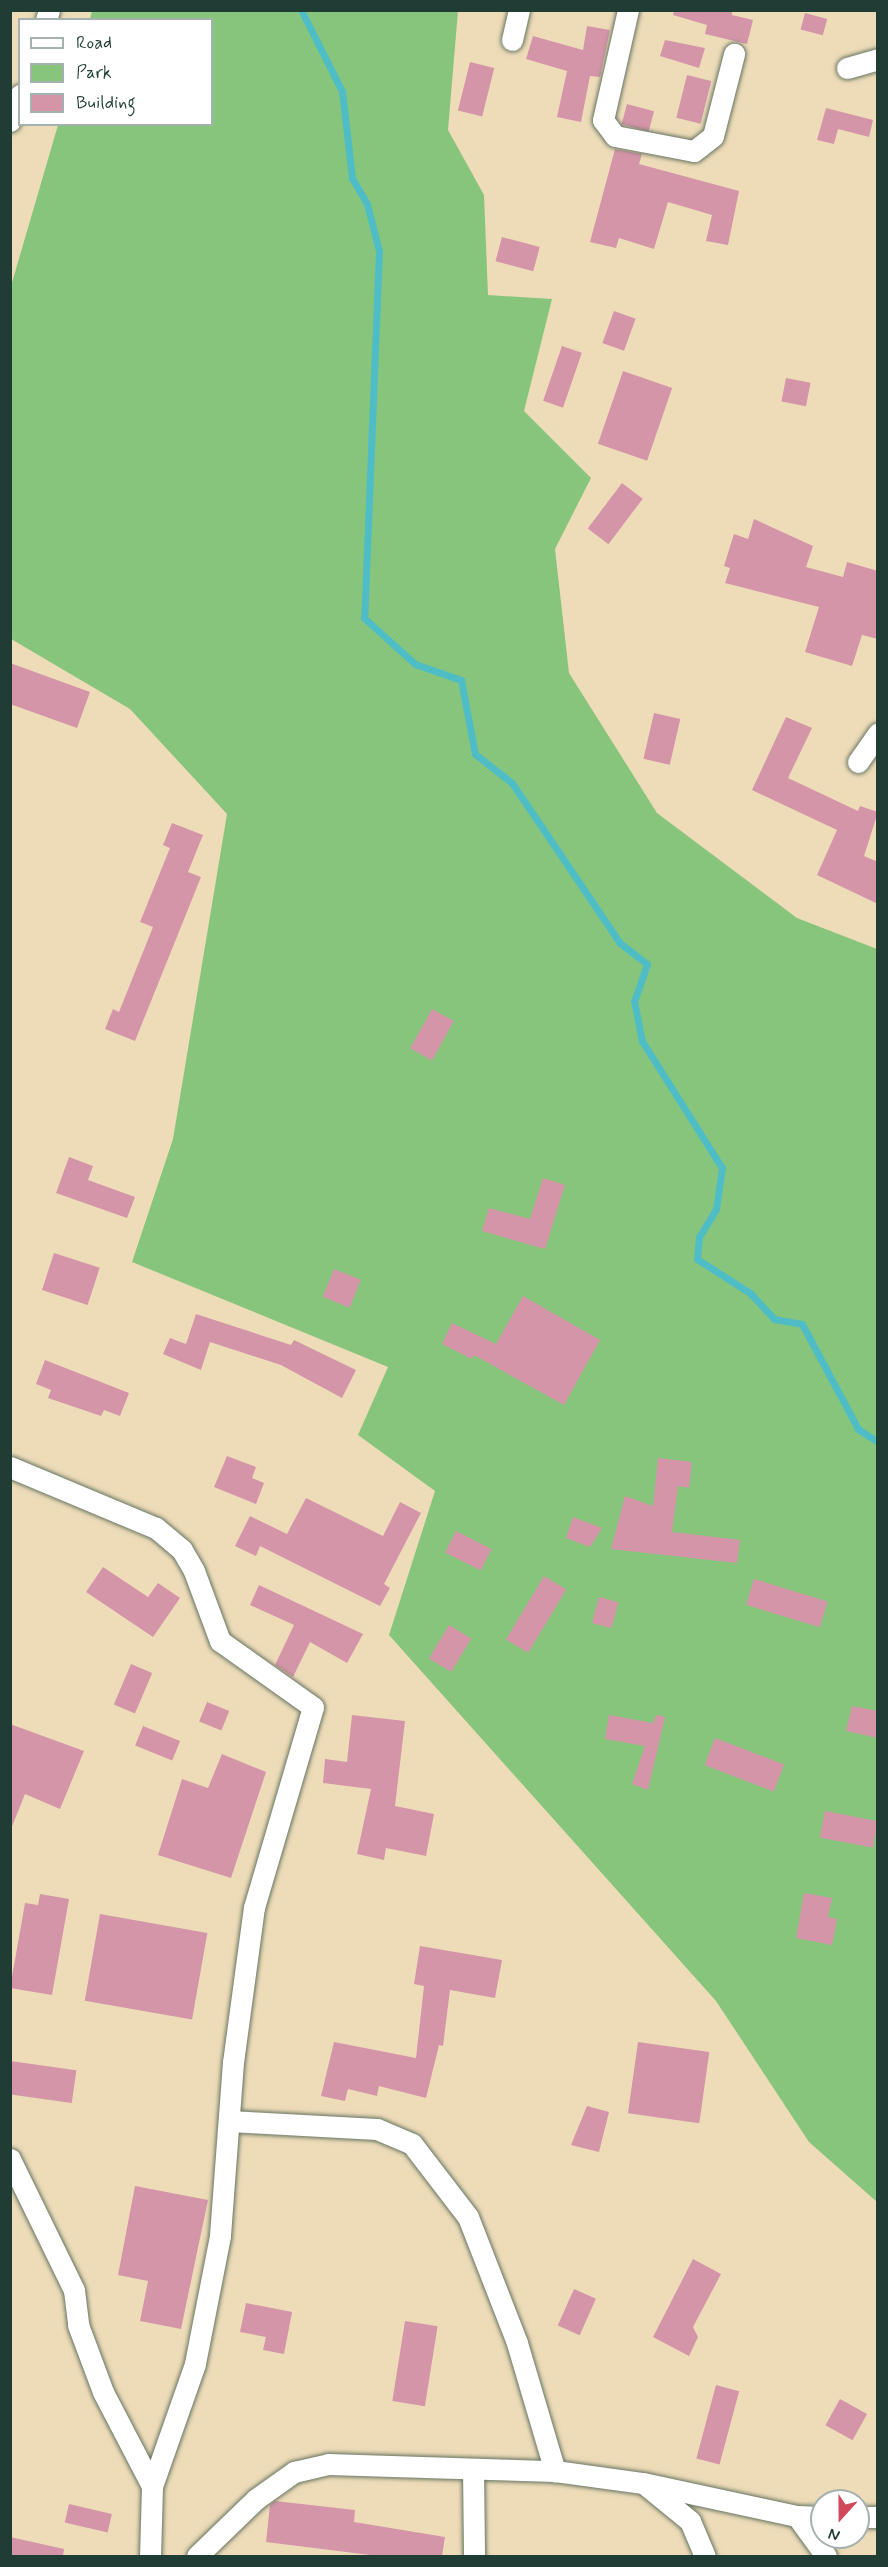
<!DOCTYPE html>
<style>
body{margin:0}
#map{position:relative;width:888px;height:2567px;overflow:hidden;background:#eedcb9;font-family:Mynerve,sans-serif}
div>[style]{position:absolute}
.green>*{inset:0;background:#88c57c}
.stream>*{height:7px;margin:-3.5px;padding:0 3.5px;transform-origin:3.5px;border-radius:3.5px;background:#4fbdc6}
.building>*{inset:0;background:#d495a9;transform-origin:0 0}
.roads{filter:drop-shadow(0 0 2px #677563) drop-shadow(0 0 2px #677563)}
.minor>*{height:21px;margin:-10.5px;padding:0 10.5px;transform-origin:10.5px;border-radius:10.5px;background:#fff}
span{translate:-50% -50%;white-space:nowrap;text-align:center;line-height:1.15;-webkit-text-stroke:4.5px #fff;paint-order:stroke}
.frame{position:absolute;inset:0;border:12px solid #1f3d34;pointer-events:none}
.legend{position:absolute;left:18px;top:18px;width:195px;height:108px;box-sizing:border-box;background:#fff;border:2px solid #a5b1ae;margin:0;padding:8px 10px;list-style:none;font-size:18px;color:#1f3d34}
.legend li{display:flex;align-items:center;gap:12px;height:30px}
.legend b{width:30px;border:2px solid #a5b1ae}
.north{position:absolute;left:810px;top:2489px;width:60px;height:60px;box-sizing:border-box;background:#fff;border:2px solid #a5b1ae;border-radius:50%;rotate:201deg;font-size:16px;font-weight:700;line-height:24px;text-align:center;color:#1f3d34}
.north::after{content:'';display:block;margin:auto;width:21px;height:27px;background:#d1495b;clip-path:polygon(50% 0,100% 100%,50% 72%,0 100%)}
</style>
<div id="map">
<div class="green">
<div style="clip-path:polygon(92px 11px,458px 11px,448px 130px,484px 195px,488px 295px,552px 299px,524px 411px,591px 478px,555px 549px,569px 673px,657px 813px,797px 918px,877px 949px,877px 2202px,809px 2142px,716px 2001px,389px 1635px,435px 1491px,358px 1435px,388px 1367px,132px 1262px,173px 1139px,227px 814px,130px 709px,11px 639px,11px 286px,58px 125px,212px 124px,212px 20px,90px 19px)"></div>
</div>
<div class="stream">
<div style="left:301px;top:10px;width:91px;rotate:63.2deg"></div>
<div style="left:342px;top:91px;width:88px;rotate:83.4deg"></div>
<div style="left:352px;top:178px;width:30px;rotate:60deg"></div>
<div style="left:367px;top:204px;width:49px;rotate:75.7deg"></div>
<div style="left:379px;top:251px;width:367px;rotate:92.3deg"></div>
<div style="left:364px;top:618px;width:69px;rotate:42deg"></div>
<div style="left:415px;top:664px;width:49px;rotate:19.2deg"></div>
<div style="left:461px;top:680px;width:75px;rotate:79.3deg"></div>
<div style="left:475px;top:754px;width:47px;rotate:38.1deg"></div>
<div style="left:512px;top:783px;width:193px;rotate:56deg"></div>
<div style="left:620px;top:943px;width:34px;rotate:38deg"></div>
<div style="left:647px;top:964px;width:39px;rotate:109deg"></div>
<div style="left:634px;top:1001px;width:41px;rotate:78.7deg"></div>
<div style="left:642px;top:1041px;width:150px;rotate:57.8deg"></div>
<div style="left:722px;top:1168px;width:41px;rotate:98.3deg"></div>
<div style="left:716px;top:1209px;width:33px;rotate:121deg"></div>
<div style="left:699px;top:1237px;width:22px;rotate:95deg"></div>
<div style="left:697px;top:1259px;width:63px;rotate:32.7deg"></div>
<div style="left:750px;top:1293px;width:35px;rotate:47deg"></div>
<div style="left:774px;top:1319px;width:28px;rotate:10deg"></div>
<div style="left:802px;top:1324px;width:119px;rotate:61.9deg"></div>
<div style="left:858px;top:1429px;width:24px;rotate:33deg"></div>
</div>
<div class="building">
<div style="clip-path:polygon(674px 10px,732px 10px,732px 15px,753px 20px,747px 44px,705px 34px,707px 25px,673px 15px)"></div>
<div style="left:805px;top:13px;width:23px;height:17px;rotate:15deg"></div>
<div style="clip-path:polygon(587px 26px,610px 30px,600px 77px,590px 76px,581px 122px,557px 117px,567px 71px,526px 59px,533px 36px,583px 50px)"></div>
<div style="clip-path:polygon(665px 40px,705px 48px,699px 68px,660px 56px)"></div>
<div style="left:470px;top:62px;width:25px;height:50px;rotate:14deg"></div>
<div style="left:687px;top:75px;width:25px;height:44px;rotate:14deg"></div>
<div style="left:627px;top:104px;width:28px;height:21px;rotate:15deg"></div>
<div style="clip-path:polygon(826px 108px,873px 120px,869px 137px,838px 129px,834px 144px,817px 140px)"></div>
<div style="clip-path:polygon(615px 149px,642px 154px,639px 164px,739px 191px,728px 245px,706px 241px,712px 215px,668px 202px,654px 249px,619px 238px,616px 248px,590px 242px)"></div>
<div style="left:502px;top:237px;width:39px;height:25px;rotate:15deg"></div>
<div style="left:614px;top:311px;width:23px;height:34px;rotate:20deg"></div>
<div style="left:562px;top:346px;width:21px;height:58px;rotate:19deg"></div>
<div style="left:623px;top:371px;width:52px;height:77px;rotate:19deg"></div>
<div style="left:786px;top:378px;width:25px;height:24px;rotate:11deg"></div>
<div style="left:622px;top:483px;width:26px;height:57px;rotate:37deg"></div>
<div style="clip-path:polygon(754px 519px,813px 546px,806px 567px,843px 577px,847px 562px,878px 571px,878px 639px,862px 635px,852px 666px,805px 652px,819px 607px,725px 583px,730px 568px,724px 566px,734px 534px,748px 539px)"></div>
<div style="clip-path:polygon(10px 663px,90px 692px,77px 728px,10px 704px)"></div>
<div style="left:654px;top:713px;width:27px;height:47px;rotate:13deg"></div>
<div style="clip-path:polygon(786px 717px,812px 728px,788px 778px,858px 811px,860px 806px,878px 812px,864px 856px,878px 862px,878px 904px,817px 875px,837px 830px,752px 790px)"></div>
<div style="clip-path:polygon(172px 823px,203px 835px,188px 872px,201px 877px,135px 1041px,105px 1029px,113px 1009px,119px 1012px,153px 927px,140px 922px,170px 848px,163px 845px)"></div>
<div style="left:432px;top:1009px;width:25px;height:45px;rotate:29deg"></div>
<div style="clip-path:polygon(69px 1157px,93px 1166px,88px 1180px,135px 1197px,127px 1218px,56px 1193px)"></div>
<div style="clip-path:polygon(543px 1178px,565px 1185px,545px 1249px,482px 1231px,489px 1208px,530px 1219px)"></div>
<div style="left:54px;top:1253px;width:48px;height:39px;rotate:18deg"></div>
<div style="left:334px;top:1269px;width:29px;height:30px;rotate:22deg"></div>
<div style="clip-path:polygon(523px 1296px,600px 1340px,564px 1405px,474px 1355px,472px 1359px,442px 1344px,452px 1323px,496px 1344px)"></div>
<div style="clip-path:polygon(196px 1314px,291px 1345px,294px 1340px,356px 1370px,342px 1398px,281px 1365px,210px 1342px,201px 1370px,163px 1354px,170px 1338px,186px 1344px)"></div>
<div style="clip-path:polygon(45px 1360px,129px 1393px,120px 1416px,104px 1410px,101px 1416px,48px 1398px,51px 1390px,36px 1384px)"></div>
<div style="clip-path:polygon(227px 1456px,256px 1467px,252px 1478px,264px 1483px,256px 1504px,214px 1487px)"></div>
<div style="clip-path:polygon(658px 1458px,692px 1462px,689px 1488px,678px 1486px,672px 1532px,740px 1540px,737px 1563px,611px 1549px,625px 1496px,653px 1506px)"></div>
<div style="clip-path:polygon(306px 1498px,383px 1536px,400px 1502px,421px 1513px,384px 1584px,390px 1588px,380px 1606px,260px 1546px,256px 1556px,235px 1546px,250px 1516px,287px 1534px)"></div>
<div style="clip-path:polygon(573px 1517px,602px 1528px,590px 1547px,566px 1538px)"></div>
<div style="left:456px;top:1531px;width:40px;height:24px;rotate:27deg"></div>
<div style="clip-path:polygon(103px 1567px,148px 1597px,158px 1583px,180px 1598px,153px 1637px,86px 1592px)"></div>
<div style="left:544px;top:1576px;width:26px;height:74px;rotate:31deg"></div>
<div style="left:754px;top:1579px;width:77px;height:27px;rotate:17deg"></div>
<div style="clip-path:polygon(259px 1585px,363px 1634px,347px 1663px,310px 1642px,293px 1677px,275px 1665px,294px 1625px,250px 1605px)"></div>
<div style="left:599px;top:1597px;width:20px;height:27px;rotate:15deg"></div>
<div style="left:449px;top:1625px;width:26px;height:39px;rotate:31deg"></div>
<div style="left:131px;top:1664px;width:23px;height:44px;rotate:23deg"></div>
<div style="left:207px;top:1702px;width:24px;height:21px;rotate:22deg"></div>
<div style="clip-path:polygon(852px 1706px,878px 1711px,878px 1738px,846px 1731px)"></div>
<div style="clip-path:polygon(352px 1715px,405px 1721px,395px 1806px,434px 1814px,426px 1856px,386px 1848px,384px 1860px,357px 1854px,371px 1789px,323px 1783px,325px 1759px,347px 1762px)"></div>
<div style="clip-path:polygon(609px 1715px,653px 1723px,656px 1715px,665px 1717px,648px 1790px,632px 1784px,645px 1746px,605px 1739px)"></div>
<div style="clip-path:polygon(10px 1724px,84px 1751px,60px 1809px,25px 1794px,11px 1829px)"></div>
<div style="left:143px;top:1726px;width:40px;height:21px;rotate:22deg"></div>
<div style="left:715px;top:1738px;width:74px;height:29px;rotate:21deg"></div>
<div style="clip-path:polygon(222px 1754px,266px 1772px,231px 1878px,158px 1855px,182px 1779px,208px 1788px)"></div>
<div style="left:825px;top:1811px;width:54px;height:27px;rotate:11deg"></div>
<div style="clip-path:polygon(804px 1893px,832px 1898px,828px 1917px,837px 1919px,832px 1945px,796px 1938px)"></div>
<div style="clip-path:polygon(40px 1894px,69px 1899px,52px 1995px,10px 1988px,25px 1903px,38px 1905px)"></div>
<div style="left:100px;top:1914px;width:109px;height:88px;rotate:10deg"></div>
<div style="clip-path:polygon(420px 1946px,502px 1960px,495px 1998px,450px 1990px,443px 2046px,439px 2045px,426px 2098px,379px 2086px,377px 2096px,348px 2089px,345px 2101px,321px 2096px,334px 2042px,416px 2058px,424px 1986px,414px 1984px)"></div>
<div style="left:638px;top:2042px;width:72px;height:72px;rotate:8deg"></div>
<div style="left:10px;top:2061px;width:67px;height:33px;rotate:8deg"></div>
<div style="clip-path:polygon(587px 2106px,609px 2112px,599px 2152px,571px 2145px)"></div>
<div style="clip-path:polygon(135px 2186px,208px 2200px,181px 2329px,140px 2321px,148px 2281px,118px 2275px)"></div>
<div style="clip-path:polygon(693px 2259px,721px 2274px,693px 2327px,698px 2337px,689px 2356px,653px 2337px)"></div>
<div style="left:574px;top:2289px;width:24px;height:40px;rotate:24deg"></div>
<div style="clip-path:polygon(246px 2303px,292px 2312px,284px 2354px,263px 2350px,266px 2337px,240px 2332px)"></div>
<div style="left:405px;top:2321px;width:33px;height:81px;rotate:9deg"></div>
<div style="left:716px;top:2385px;width:24px;height:76px;rotate:15deg"></div>
<div style="left:840px;top:2399px;width:31px;height:30px;rotate:29deg"></div>
<div style="clip-path:polygon(275px 2501px,355px 2510px,354px 2522px,445px 2537px,442px 2556px,378px 2556px,266px 2542px,270px 2505px)"></div>
<div style="left:69px;top:2504px;width:44px;height:19px;rotate:13deg"></div>
<div style="clip-path:polygon(10px 2537px,64px 2549px,63px 2556px,10px 2556px)"></div>
</div>
<div class="roads">
<div class="minor">
<div style="left:628px;top:10px;width:113px;rotate:102.8deg"></div>
<div style="left:603px;top:120px;width:20px;rotate:53deg"></div>
<div style="left:615px;top:136px;width:80px;rotate:10.8deg"></div>
<div style="left:694px;top:151px;width:24px;rotate:-38deg"></div>
<div style="left:713px;top:136px;width:85px;rotate:-75.6deg"></div>
<div style="left:46px;top:20px;width:10px;rotate:-73deg"></div>
<div style="left:512px;top:40px;width:31px;rotate:-77deg"></div>
<div style="left:847px;top:68px;width:32px;rotate:-16deg"></div>
<div style="left:10px;top:121px;width:28px;rotate:-69deg"></div>
<div style="left:858px;top:762px;width:35px;rotate:-55deg"></div>
<div style="left:10px;top:1467px;width:158px;rotate:22.7deg"></div>
<div style="left:156px;top:1528px;width:34px;rotate:40deg"></div>
<div style="left:182px;top:1550px;width:24px;rotate:60deg"></div>
<div style="left:194px;top:1571px;width:75px;rotate:69.6deg"></div>
<div style="left:220px;top:1641px;width:114px;rotate:35.4deg"></div>
<div style="left:313px;top:1707px;width:209px;rotate:106.4deg"></div>
<div style="left:254px;top:1907px;width:156px;rotate:97.7deg"></div>
<div style="left:233px;top:2062px;width:174px;rotate:94.3deg"></div>
<div style="left:220px;top:2236px;width:130px;rotate:101.1deg"></div>
<div style="left:195px;top:2364px;width:129px;rotate:109.4deg"></div>
<div style="left:229px;top:2121px;width:148px;rotate:3.1deg"></div>
<div style="left:377px;top:2129px;width:38px;rotate:23deg"></div>
<div style="left:412px;top:2144px;width:92px;rotate:52.5deg"></div>
<div style="left:468px;top:2217px;width:135px;rotate:68.7deg"></div>
<div style="left:517px;top:2343px;width:134px;rotate:73.5deg"></div>
<div style="left:10px;top:2159px;width:146px;rotate:64deg"></div>
<div style="left:74px;top:2290px;width:35px;rotate:83deg"></div>
<div style="left:78px;top:2325px;width:72px;rotate:69.5deg"></div>
<div style="left:103px;top:2392px;width:106px;rotate:62.5deg"></div>
<div style="left:152px;top:2486px;width:70px;rotate:91.6deg"></div>
<div style="left:473px;top:2469px;width:87px;rotate:89.3deg"></div>
<div style="left:646px;top:2485px;width:57px;rotate:39.3deg"></div>
<div style="left:690px;top:2521px;width:38px;rotate:67deg"></div>
<div style="left:797px;top:2516px;width:25px;rotate:2deg"></div>
<div style="left:858px;top:2517px;width:20px"></div>
<div style="left:197px;top:2556px;width:82px;rotate:-44deg"></div>
<div style="left:256px;top:2499px;width:47px;rotate:-35.4deg"></div>
<div style="left:294px;top:2472px;width:35px;rotate:-13deg"></div>
<div style="left:328px;top:2464px;width:227px;rotate:1.8deg"></div>
<div style="left:555px;top:2471px;width:89px;rotate:7.8deg"></div>
<div style="left:643px;top:2483px;width:157px;rotate:12.1deg"></div>
<div style="left:797px;top:2516px;width:49px;rotate:54.1deg"></div>
</div>
</div>
<div class="frame"></div>
<ul class="legend">
<li><b style="height:8px;background:#fff"></b>Road</li>
<li><b style="height:16px;background:#88c57c"></b>Park</li>
<li><b style="height:16px;background:#d495a9"></b>Building</li>
</ul>
<div class="north">N</div>
</div>
